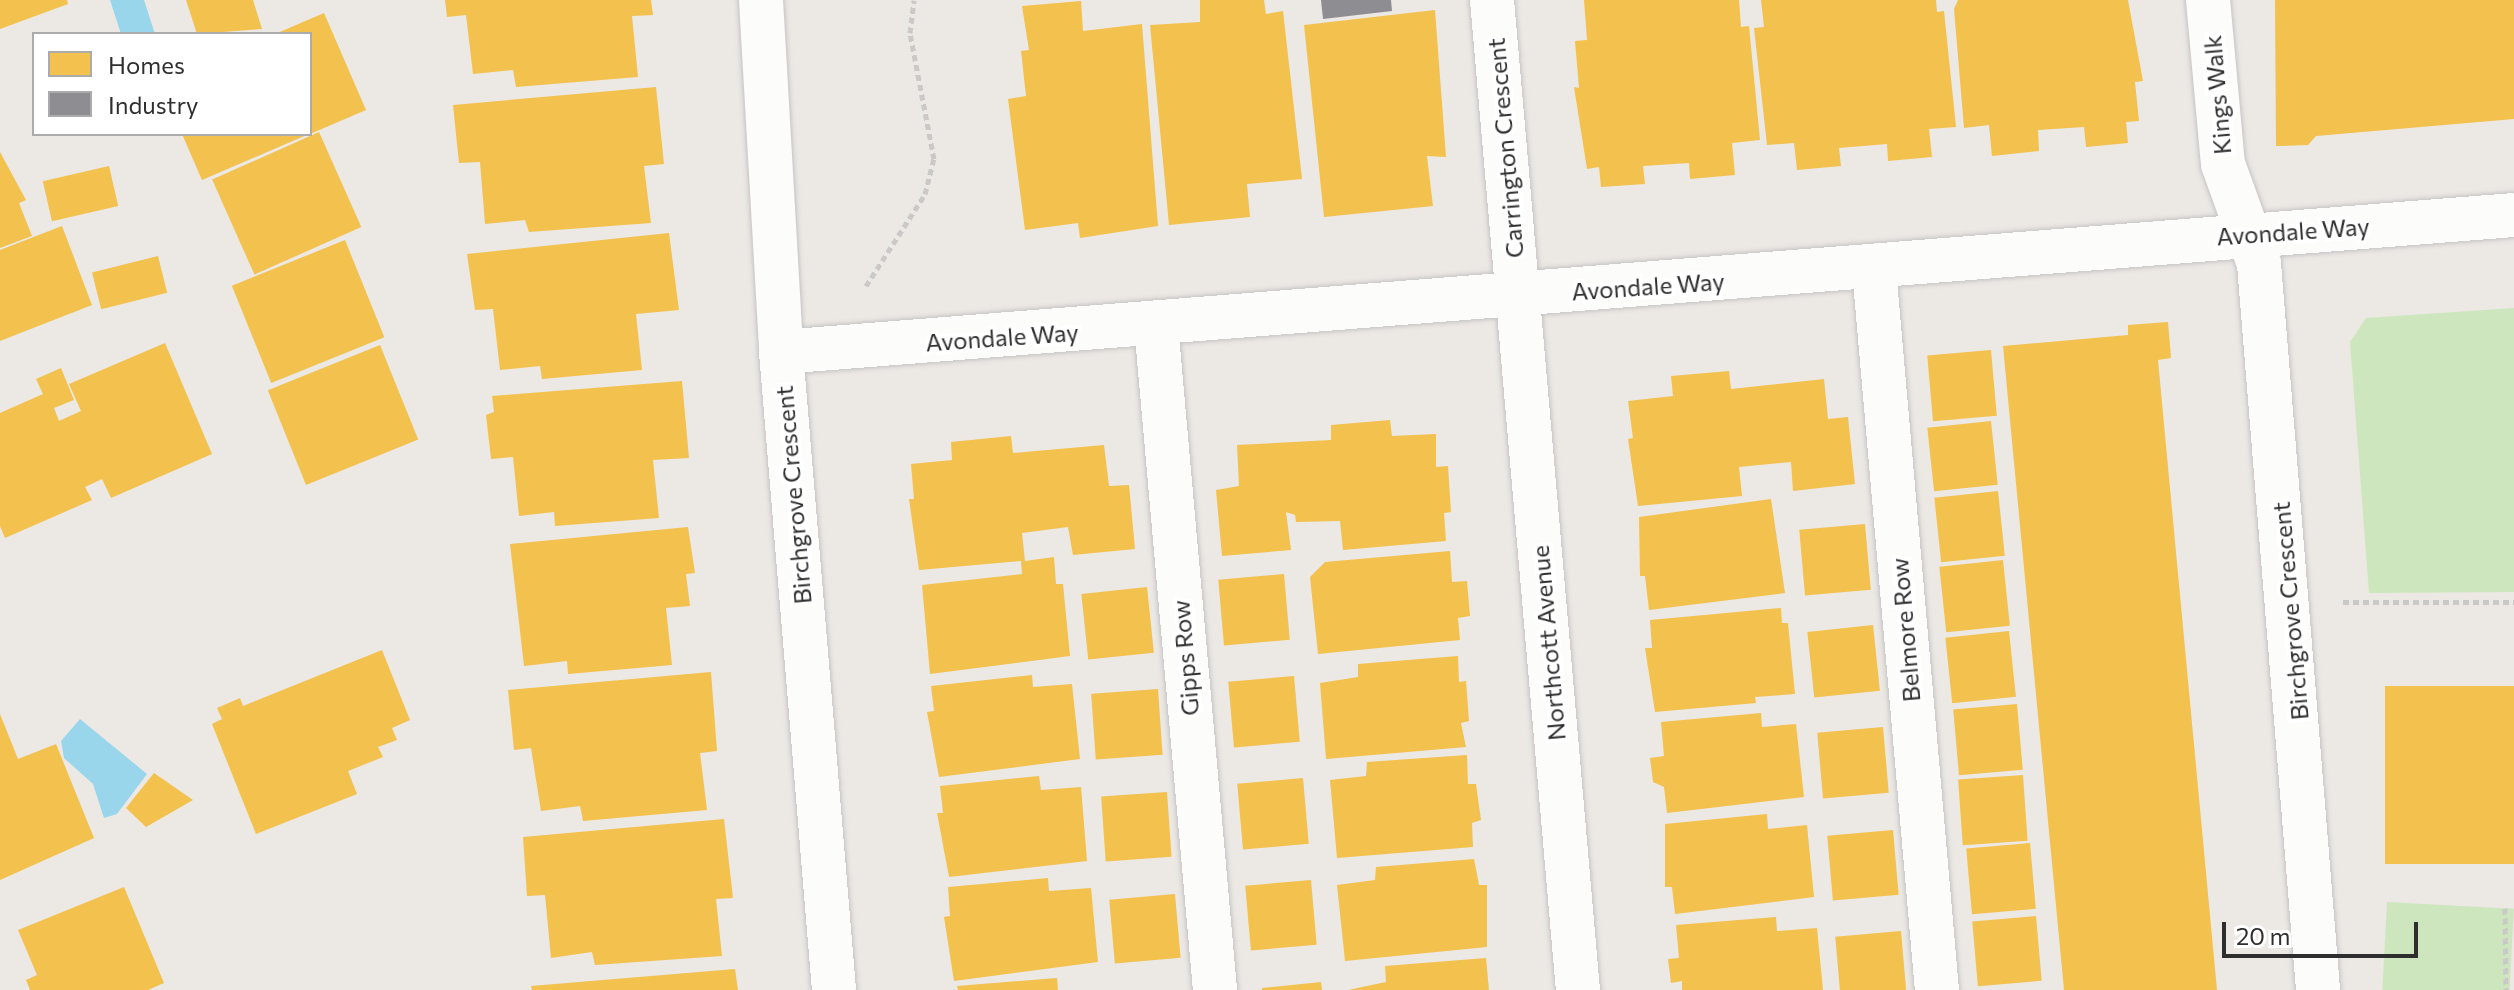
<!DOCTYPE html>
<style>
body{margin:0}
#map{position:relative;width:2514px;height:990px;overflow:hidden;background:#ece8e4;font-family:Commissioner,sans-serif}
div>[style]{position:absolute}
.green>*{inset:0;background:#cee6be;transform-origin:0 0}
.water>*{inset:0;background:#99d6ec}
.homes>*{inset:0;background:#f2c14e;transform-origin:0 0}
.industry>*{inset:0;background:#8d8d92}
.path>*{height:5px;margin-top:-2.5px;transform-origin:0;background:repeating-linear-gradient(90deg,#c9c9c8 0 6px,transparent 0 10px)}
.roads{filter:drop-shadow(0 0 2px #c5c4c5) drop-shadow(0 0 2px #c5c4c5)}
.minor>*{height:44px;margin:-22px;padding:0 22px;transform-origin:22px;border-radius:22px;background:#fcfcfb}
span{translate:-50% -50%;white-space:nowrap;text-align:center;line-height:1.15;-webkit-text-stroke:8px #fff;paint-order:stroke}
.street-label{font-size:24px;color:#2e2e2e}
.legend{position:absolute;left:32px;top:32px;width:280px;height:104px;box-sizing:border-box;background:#fff;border:2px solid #ababab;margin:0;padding:10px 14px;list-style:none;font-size:24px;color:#2e2e2e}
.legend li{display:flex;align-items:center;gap:16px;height:40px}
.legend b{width:40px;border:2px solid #ababab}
.scale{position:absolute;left:2222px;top:922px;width:196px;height:36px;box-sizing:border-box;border:4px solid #2e2e2e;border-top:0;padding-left:10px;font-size:24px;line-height:28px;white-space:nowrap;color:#2e2e2e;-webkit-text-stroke:6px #fff;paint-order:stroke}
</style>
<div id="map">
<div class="green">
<div style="clip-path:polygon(2514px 308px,2514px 592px,2369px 593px,2350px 342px,2366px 318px)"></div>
<div style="left:2387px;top:902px;width:127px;height:88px;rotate:3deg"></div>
</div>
<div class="water">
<div style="clip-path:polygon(110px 0,144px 0,155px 34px,121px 34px)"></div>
<div style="clip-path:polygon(80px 719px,147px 774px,117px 814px,104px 818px,93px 784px,64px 758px,61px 741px)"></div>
</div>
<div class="homes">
<div style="clip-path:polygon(0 0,67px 0,68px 4px,0 29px)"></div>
<div style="clip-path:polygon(186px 0,253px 0,262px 29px,197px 34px)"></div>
<div style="clip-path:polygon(445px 0,651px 0,653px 15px,632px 16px,638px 77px,516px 87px,513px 70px,473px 74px,466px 15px,447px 17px)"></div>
<div style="clip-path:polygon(1200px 0,1264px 0,1266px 14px,1283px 11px,1302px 179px,1247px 184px,1250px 217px,1169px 225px,1150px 25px,1200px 22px)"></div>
<div style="clip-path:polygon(1584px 0,1739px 0,1741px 27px,1749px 26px,1760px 140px,1732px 143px,1735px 175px,1690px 179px,1689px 163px,1643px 166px,1645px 184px,1601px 187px,1599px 167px,1587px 169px,1574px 87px,1579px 88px,1575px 41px,1587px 40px)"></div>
<div style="clip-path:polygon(1761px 0,1936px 0,1937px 12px,1944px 11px,1956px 127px,1929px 129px,1932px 157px,1888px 161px,1887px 144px,1839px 148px,1841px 166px,1797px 170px,1794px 143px,1767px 145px,1754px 28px,1764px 27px)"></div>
<div style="clip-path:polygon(1958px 0,2128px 0,2143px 81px,2135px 82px,2139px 121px,2126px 122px,2128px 143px,2086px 147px,2084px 127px,2038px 130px,2039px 151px,1992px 156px,1989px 125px,1964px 128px,1954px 9px)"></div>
<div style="clip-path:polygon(2275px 0,2514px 0,2514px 119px,2316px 136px,2308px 145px,2276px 146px)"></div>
<div style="clip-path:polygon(1081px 1px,1083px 31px,1142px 24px,1158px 226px,1080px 238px,1078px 223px,1025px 230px,1008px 99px,1026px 96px,1021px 51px,1029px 50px,1022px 6px)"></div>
<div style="clip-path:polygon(1435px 10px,1446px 157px,1427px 156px,1433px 206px,1324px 217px,1304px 25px)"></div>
<div style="clip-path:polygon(324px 13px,366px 110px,310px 134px,310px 34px,275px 34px)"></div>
<div style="clip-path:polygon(656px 87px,664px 164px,644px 166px,651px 223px,529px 232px,525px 220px,485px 224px,480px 162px,459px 163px,453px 105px)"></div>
<div style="left:319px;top:132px;width:104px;height:117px;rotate:66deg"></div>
<div style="clip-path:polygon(182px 134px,309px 134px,202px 180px)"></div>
<div style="clip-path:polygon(0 152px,26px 200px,19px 203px,32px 236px,0 248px)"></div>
<div style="left:109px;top:166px;width:41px;height:68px;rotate:77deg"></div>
<div style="clip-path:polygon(62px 226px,92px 305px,0 341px,0 250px)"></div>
<div style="clip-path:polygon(669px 233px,679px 310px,636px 314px,642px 370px,542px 379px,540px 366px,500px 370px,493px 309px,475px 310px,467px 254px)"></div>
<div style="left:345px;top:240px;width:105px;height:122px;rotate:68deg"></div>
<div style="left:158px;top:256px;width:38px;height:68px;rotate:76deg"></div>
<div style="clip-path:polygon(2168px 322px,2171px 358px,2158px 360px,2217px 990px,2064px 990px,2003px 346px,2128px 335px,2128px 325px)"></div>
<div style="clip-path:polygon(165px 343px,212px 454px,111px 498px,102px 479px,85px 487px,92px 500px,5px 538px,0 526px,0 413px,43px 394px,36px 379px,61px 368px,74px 400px,54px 408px,59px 421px,81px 411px,69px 384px)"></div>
<div style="left:380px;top:345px;width:102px;height:121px;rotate:68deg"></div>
<div style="left:1991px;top:350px;width:66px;height:64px;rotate:85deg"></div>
<div style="clip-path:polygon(1729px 371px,1731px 389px,1824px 379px,1828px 419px,1848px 417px,1855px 484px,1793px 491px,1791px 462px,1739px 467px,1742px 496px,1638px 506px,1628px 439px,1633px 438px,1628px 401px,1673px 396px,1671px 376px)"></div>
<div style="clip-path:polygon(682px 381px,689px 458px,653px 460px,659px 518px,555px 526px,554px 512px,519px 516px,513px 457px,491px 459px,486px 415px,494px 412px,492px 396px)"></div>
<div style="clip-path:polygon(1390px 420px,1392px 436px,1436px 434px,1436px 467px,1448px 466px,1451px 512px,1444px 513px,1446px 541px,1343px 550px,1340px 521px,1296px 522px,1295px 515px,1286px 512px,1291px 550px,1222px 556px,1216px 490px,1239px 486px,1237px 445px,1331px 440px,1331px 425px)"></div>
<div style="left:1991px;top:421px;width:64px;height:64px;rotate:84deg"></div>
<div style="clip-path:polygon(1011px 436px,1013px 453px,1104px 445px,1109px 486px,1129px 485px,1135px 549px,1073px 555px,1068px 527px,1022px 533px,1025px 561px,1054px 557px,1056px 584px,1063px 584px,1070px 656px,930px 674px,922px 585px,1022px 574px,1021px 561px,919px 570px,909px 499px,914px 499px,911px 464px,952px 460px,951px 442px)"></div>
<div style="left:1998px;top:491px;width:65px;height:64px;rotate:84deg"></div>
<div style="clip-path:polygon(1771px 499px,1785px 593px,1649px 610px,1645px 576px,1640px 576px,1639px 517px)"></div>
<div style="left:1865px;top:524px;width:66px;height:66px;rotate:85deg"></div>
<div style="clip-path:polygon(688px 527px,695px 573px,686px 574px,690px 606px,666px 608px,672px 665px,568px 674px,567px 661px,524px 666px,510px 544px)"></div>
<div style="clip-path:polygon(1450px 551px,1452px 582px,1467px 581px,1470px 616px,1458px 618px,1460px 640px,1318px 654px,1310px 577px,1325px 562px)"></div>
<div style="left:2003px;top:560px;width:66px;height:64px;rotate:84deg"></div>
<div style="left:1284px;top:574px;width:66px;height:66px;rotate:85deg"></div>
<div style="left:1147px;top:587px;width:66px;height:66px;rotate:84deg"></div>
<div style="clip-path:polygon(1781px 608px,1782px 623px,1788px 623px,1795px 694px,1755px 697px,1756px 703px,1655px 712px,1645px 648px,1652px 648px,1650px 620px)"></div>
<div style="left:1873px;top:625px;width:66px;height:66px;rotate:84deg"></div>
<div style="left:2009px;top:631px;width:66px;height:64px;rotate:84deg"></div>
<div style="clip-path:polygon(382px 650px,410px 720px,392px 728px,397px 740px,378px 747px,383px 757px,348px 771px,357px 794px,256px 834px,212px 724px,222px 719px,217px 708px,240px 698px,243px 706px)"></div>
<div style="clip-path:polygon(1458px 656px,1459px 682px,1466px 681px,1469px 721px,1461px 723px,1466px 747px,1326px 759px,1320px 683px,1358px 677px,1358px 664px)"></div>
<div style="clip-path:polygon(711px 672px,717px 751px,700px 753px,707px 810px,583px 821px,580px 806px,541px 811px,531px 748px,514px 750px,508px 690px)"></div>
<div style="clip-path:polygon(1032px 675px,1033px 687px,1072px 684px,1080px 759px,939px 777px,927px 712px,934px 711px,931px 686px)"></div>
<div style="left:1294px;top:676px;width:66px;height:66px;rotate:85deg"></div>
<div style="left:2385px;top:686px;width:129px;height:178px"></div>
<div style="left:1158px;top:689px;width:66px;height:67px;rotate:86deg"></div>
<div style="left:2017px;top:704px;width:66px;height:64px;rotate:85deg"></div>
<div style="clip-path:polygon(1761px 713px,1762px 727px,1796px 724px,1804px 797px,1667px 813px,1664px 787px,1653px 782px,1650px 758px,1664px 756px,1661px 722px)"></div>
<div style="clip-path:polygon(0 714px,18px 759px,56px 744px,94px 838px,0 880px)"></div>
<div style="left:1883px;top:727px;width:66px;height:66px;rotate:85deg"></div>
<div style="clip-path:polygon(1467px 755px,1468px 784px,1476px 784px,1481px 820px,1472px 823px,1473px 847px,1337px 858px,1330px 780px,1366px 776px,1367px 762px)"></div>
<div style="clip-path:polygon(154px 773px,193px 800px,146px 827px,126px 808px)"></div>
<div style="left:2023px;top:775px;width:66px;height:65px;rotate:86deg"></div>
<div style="clip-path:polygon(1039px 776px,1041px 790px,1081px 787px,1087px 861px,949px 877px,937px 813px,943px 813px,940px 786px)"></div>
<div style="left:1303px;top:778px;width:66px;height:66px;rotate:85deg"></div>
<div style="left:1167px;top:792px;width:65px;height:66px;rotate:86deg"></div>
<div style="clip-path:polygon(1767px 814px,1768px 829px,1807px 825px,1814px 897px,1675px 914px,1672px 887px,1665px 887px,1665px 824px)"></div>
<div style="clip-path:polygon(724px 819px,733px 898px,716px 899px,722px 956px,595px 965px,592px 952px,551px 958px,545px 895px,527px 896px,523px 837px)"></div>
<div style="left:1893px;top:830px;width:65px;height:66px;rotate:85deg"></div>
<div style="left:2030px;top:843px;width:66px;height:64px;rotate:85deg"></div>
<div style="clip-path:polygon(1474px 859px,1479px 885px,1487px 885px,1487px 947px,1345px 961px,1337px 885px,1375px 880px,1376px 867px)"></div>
<div style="clip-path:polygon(1048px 878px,1049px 891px,1091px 888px,1098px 962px,954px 981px,944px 917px,950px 916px,948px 887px)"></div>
<div style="left:1311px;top:880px;width:65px;height:66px;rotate:85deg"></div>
<div style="clip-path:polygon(124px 887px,164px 983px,148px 990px,30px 990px,26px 980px,37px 975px,18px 930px)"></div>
<div style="left:1175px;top:894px;width:64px;height:66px;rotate:85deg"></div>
<div style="left:2036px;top:916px;width:65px;height:64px;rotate:85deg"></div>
<div style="clip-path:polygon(1776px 917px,1777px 931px,1817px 928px,1823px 990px,1682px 990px,1682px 981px,1671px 983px,1668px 959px,1679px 958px,1676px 925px)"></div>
<div style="left:1901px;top:931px;width:59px;height:66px;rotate:85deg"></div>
<div style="clip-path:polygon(1486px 958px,1489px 990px,1348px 990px,1386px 982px,1385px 966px)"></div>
<div style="clip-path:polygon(735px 969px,738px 990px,532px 990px,531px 986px)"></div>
<div style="clip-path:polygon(1057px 978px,1058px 990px,958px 990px,957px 986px)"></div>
<div style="clip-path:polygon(1321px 982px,1322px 990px,1262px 990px,1262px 988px)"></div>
</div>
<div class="industry">
<div style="clip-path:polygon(1321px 0,1391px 0,1392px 11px,1323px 19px)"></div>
</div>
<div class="path">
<div style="left:866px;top:286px;width:109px;rotate:-57.3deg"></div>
<div style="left:925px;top:194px;width:36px;rotate:-76deg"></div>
<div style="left:934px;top:159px;width:128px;rotate:-100.8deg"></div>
<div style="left:910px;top:33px;width:33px;rotate:-83deg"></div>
<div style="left:2343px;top:602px;width:171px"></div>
<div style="left:2505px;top:908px;width:82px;rotate:89.3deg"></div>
</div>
<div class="roads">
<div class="minor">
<div style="left:761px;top:0;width:353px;rotate:86.7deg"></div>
<div style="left:781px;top:352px;width:640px;rotate:85.25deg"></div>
<div style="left:1492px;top:0;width:994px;rotate:85.04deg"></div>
<div style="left:2208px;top:0;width:165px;rotate:84.8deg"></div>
<div style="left:2223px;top:164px;width:106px;rotate:70.2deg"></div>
<div style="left:2259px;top:264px;width:728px;rotate:85.35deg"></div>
<div style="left:1874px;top:269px;width:724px;rotate:85.01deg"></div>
<div style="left:1156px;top:325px;width:668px;rotate:84.93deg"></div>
<div style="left:781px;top:352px;width:1738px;rotate:-4.52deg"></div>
</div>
</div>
<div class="street-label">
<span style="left:2217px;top:95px;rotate:-95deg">Kings Walk</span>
<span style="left:1505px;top:148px;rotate:-95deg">Carrington Crescent</span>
<span style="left:2293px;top:231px;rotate:-4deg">Avondale Way</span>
<span style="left:1648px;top:286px;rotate:-4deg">Avondale Way</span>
<span style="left:1002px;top:337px;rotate:-4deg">Avondale Way</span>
<span style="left:793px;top:495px;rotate:-95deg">Birchgrove Crescent</span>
<span style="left:2290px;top:611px;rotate:-95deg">Birchgrove Crescent</span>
<span style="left:1905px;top:630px;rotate:-95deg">Belmore Row</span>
<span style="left:1548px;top:643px;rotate:-95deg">Northcott Avenue</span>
<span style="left:1185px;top:658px;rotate:-95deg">Gipps Row</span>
</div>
<ul class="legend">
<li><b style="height:22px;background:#f2c14e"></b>Homes</li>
<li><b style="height:22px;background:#8d8d92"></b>Industry</li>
</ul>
<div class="scale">20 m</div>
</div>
